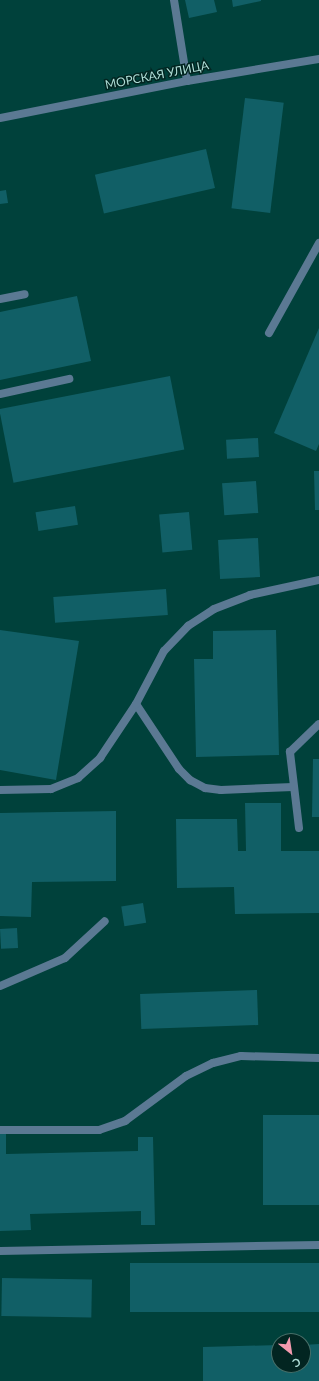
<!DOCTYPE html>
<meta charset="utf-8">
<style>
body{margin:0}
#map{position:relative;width:319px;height:1381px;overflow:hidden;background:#00413b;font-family:Lato,sans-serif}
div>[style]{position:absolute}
.building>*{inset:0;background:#115f66;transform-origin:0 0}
.service>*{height:8px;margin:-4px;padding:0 4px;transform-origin:4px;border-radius:4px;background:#5b7993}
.minor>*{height:8px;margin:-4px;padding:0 4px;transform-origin:4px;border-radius:4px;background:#5b7993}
span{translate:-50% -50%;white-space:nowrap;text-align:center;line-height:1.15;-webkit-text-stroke:3px #022521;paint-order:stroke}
.street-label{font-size:12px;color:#aeddd6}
.north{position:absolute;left:271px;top:1333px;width:40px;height:40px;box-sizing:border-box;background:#022521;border:1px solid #476f69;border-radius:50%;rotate:150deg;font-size:11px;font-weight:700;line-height:16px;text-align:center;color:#aeddd6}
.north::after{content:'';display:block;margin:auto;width:14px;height:18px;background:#f29aae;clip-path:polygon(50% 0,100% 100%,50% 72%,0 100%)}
</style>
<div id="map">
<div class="building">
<div style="clip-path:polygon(185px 0,214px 0,217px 12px,189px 18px)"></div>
<div style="clip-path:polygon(232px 0,261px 0,261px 1px,233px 7px)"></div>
<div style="left:245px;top:98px;width:39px;height:111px;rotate:7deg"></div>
<div style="left:206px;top:149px;width:40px;height:114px;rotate:77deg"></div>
<div style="clip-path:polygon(6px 190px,8px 203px,0 204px,0 191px)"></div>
<div style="clip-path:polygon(77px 296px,91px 361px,0 380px,0 312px)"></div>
<div style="clip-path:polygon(319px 328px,319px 444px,316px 451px,274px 433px)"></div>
<div style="left:170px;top:376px;width:75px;height:174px;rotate:79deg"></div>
<div style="left:258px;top:438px;width:19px;height:32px;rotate:87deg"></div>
<div style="clip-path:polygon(314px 471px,319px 471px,319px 510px,315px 510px)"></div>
<div style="left:256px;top:481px;width:32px;height:34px;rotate:86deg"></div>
<div style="left:75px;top:506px;width:19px;height:40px;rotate:81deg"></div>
<div style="left:189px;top:512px;width:38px;height:30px;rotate:85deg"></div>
<div style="left:258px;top:538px;width:39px;height:40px;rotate:87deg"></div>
<div style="left:166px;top:589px;width:26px;height:113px;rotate:86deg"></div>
<div style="clip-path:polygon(0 630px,79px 641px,56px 780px,0 770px)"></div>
<div style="clip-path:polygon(276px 630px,279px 755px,196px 757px,194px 659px,213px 659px,213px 631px)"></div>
<div style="clip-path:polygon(313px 759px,319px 759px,319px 817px,312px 817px)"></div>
<div style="clip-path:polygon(245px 803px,281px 803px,281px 851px,319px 851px,319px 913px,235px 914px,234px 887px,177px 888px,176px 819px,237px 819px,238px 851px,246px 851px)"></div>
<div style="clip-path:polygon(116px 811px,116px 881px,32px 882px,31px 917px,0 916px,0 813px)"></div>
<div style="left:143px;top:903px;width:20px;height:22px;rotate:81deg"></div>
<div style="left:17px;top:928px;width:20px;height:17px;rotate:87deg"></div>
<div style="left:257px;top:990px;width:35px;height:117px;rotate:88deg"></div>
<div style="left:263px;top:1115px;width:56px;height:90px"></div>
<div style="clip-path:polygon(0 1134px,6px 1134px,6px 1154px,138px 1151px,138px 1137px,153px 1137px,155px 1225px,141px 1225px,141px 1211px,30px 1214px,31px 1230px,0 1231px)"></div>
<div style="left:319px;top:1263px;width:49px;height:189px;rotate:90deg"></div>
<div style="left:2px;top:1278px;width:90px;height:38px;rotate:1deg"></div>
<div style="clip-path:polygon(319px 1344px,319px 1381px,203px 1381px,203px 1347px,279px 1345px,279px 1365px,303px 1365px,303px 1345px)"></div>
</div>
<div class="service">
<div style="left:174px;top:0;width:82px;rotate:80.9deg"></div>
<div style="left:0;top:299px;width:25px;rotate:-11deg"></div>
<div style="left:269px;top:333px;width:103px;rotate:-60.9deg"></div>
<div style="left:0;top:394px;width:71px;rotate:-12.3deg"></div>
<div style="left:136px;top:704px;width:78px;rotate:56.5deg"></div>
<div style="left:179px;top:769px;width:16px;rotate:45deg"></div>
<div style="left:190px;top:780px;width:17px;rotate:28deg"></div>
<div style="left:205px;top:788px;width:16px;rotate:7deg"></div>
<div style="left:221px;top:790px;width:72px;rotate:-2.4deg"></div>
<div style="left:0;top:790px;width:51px;rotate:-1.1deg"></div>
<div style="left:51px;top:789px;width:29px;rotate:-22deg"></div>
<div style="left:78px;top:778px;width:30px;rotate:-42deg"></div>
<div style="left:100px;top:758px;width:65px;rotate:-56.3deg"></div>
<div style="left:136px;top:704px;width:60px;rotate:-62.2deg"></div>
<div style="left:164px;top:651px;width:35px;rotate:-46deg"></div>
<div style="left:188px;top:626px;width:31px;rotate:-33deg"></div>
<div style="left:214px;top:609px;width:39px;rotate:-21deg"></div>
<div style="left:250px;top:595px;width:71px;rotate:-12.3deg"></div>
<div style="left:299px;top:828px;width:77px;rotate:-96.8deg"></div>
<div style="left:290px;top:752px;width:40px;rotate:-44deg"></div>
<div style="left:0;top:986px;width:71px;rotate:-23.3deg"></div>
<div style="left:65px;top:958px;width:54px;rotate:-42.8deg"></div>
<div style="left:0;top:1130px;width:99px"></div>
<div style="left:99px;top:1130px;width:28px;rotate:-19deg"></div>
<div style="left:125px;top:1121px;width:76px;rotate:-36.4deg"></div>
<div style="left:186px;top:1076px;width:30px;rotate:-26deg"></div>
<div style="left:213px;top:1063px;width:29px;rotate:-14deg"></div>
<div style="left:241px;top:1056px;width:78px;rotate:1.5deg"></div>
<div style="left:0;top:1251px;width:319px;rotate:-1.1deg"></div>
</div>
<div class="minor">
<div style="left:0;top:118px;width:191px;rotate:-11.2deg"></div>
<div style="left:187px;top:81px;width:134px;rotate:-9.5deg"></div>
</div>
<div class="street-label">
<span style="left:157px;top:75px;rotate:-11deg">МОРСКАЯ УЛИЦА</span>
</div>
<div class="north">С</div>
</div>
